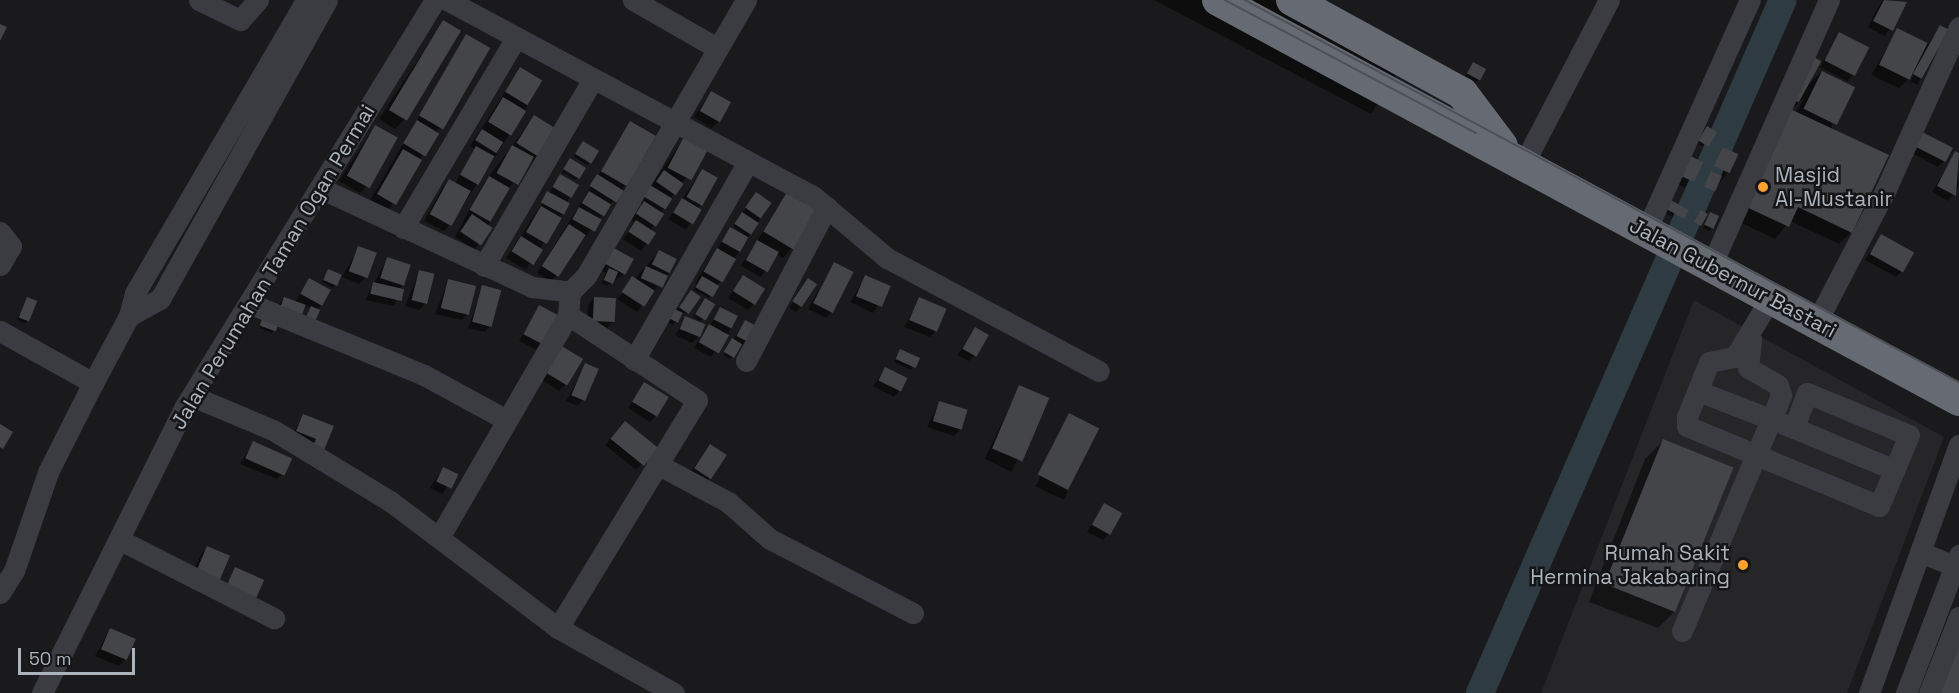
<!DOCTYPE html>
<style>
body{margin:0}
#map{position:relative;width:1959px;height:693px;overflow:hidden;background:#1a1a1c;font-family:"Space Grotesk",sans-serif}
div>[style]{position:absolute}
.built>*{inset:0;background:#262629}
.shadow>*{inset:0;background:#0007;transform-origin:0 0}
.river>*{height:28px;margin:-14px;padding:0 14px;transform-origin:14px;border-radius:14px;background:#2e3b42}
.building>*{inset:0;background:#444549;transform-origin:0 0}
.minor>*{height:21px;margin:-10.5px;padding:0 10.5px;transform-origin:10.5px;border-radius:10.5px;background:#3a3c42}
.highway>*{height:32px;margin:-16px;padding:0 16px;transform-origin:16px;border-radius:16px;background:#666b73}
.tram>*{height:1.5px;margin:-0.75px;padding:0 0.75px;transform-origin:0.75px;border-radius:0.75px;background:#4d5157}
.dots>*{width:16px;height:16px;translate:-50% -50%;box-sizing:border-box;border:3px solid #151517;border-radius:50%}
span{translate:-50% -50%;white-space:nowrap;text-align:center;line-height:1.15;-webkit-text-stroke:5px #151517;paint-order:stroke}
.poi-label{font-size:21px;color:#abb3bd}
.left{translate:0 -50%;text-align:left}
.right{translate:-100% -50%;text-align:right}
.street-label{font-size:21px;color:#abb3bd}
.scale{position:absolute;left:18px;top:648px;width:117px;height:27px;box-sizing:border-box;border:3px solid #abb3bd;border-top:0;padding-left:8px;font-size:18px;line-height:21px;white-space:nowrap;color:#abb3bd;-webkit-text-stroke:4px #151517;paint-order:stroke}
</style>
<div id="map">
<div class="built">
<div style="clip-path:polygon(1694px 300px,1944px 437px,1847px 693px,1541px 693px)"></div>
</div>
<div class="shadow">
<div style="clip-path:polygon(1154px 0,1281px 0,1403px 64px,1371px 114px)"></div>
<div style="clip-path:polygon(1882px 0,1905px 3px,1885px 36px,1868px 27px)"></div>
<div style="clip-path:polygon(443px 22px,405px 119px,395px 129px,379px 119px)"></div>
<div style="clip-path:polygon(1940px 27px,1918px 85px,1910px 82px,1914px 74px,1899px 88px,1871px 75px,1898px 30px,1928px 44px)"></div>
<div style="clip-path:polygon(1839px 34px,1854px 75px,1847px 81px,1820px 67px)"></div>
<div style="clip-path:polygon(466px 36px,488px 49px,386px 214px,368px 204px)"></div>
<div style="clip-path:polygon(1471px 67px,1484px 70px,1476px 82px,1465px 76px)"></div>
<div style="clip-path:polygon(520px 69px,540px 80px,524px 112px,450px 225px,444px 231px,424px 221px,443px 187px,455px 184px,475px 149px,470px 146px)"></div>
<div style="clip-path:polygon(1822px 72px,1851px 232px,1839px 244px,1790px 221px,1775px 239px,1731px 218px,1805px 97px,1794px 107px,1785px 103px)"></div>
<div style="clip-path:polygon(711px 92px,718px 122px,712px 128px,694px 117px)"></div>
<div style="clip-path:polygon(534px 117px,537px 156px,508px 189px,475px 250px,455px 237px,483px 184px)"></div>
<div style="clip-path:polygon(631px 123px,625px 185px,551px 282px,537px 273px)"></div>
<div style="clip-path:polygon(375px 126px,366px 187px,360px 193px,339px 181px)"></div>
<div style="clip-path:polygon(1705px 131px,1708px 145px,1705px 148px,1698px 144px)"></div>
<div style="clip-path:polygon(686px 136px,707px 149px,660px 213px,650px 231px,654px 234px,641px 251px,623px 239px,636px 223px,631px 220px,643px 205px,639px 202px)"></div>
<div style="clip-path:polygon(1915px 139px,1944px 161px,1938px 167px,1908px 151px)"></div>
<div style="clip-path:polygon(580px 146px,590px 163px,587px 165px,574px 157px)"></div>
<div style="clip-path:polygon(1723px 149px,1728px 172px,1711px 193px,1702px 190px)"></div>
<div style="clip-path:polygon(1956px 153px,1959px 186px,1948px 201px,1932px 192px)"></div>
<div style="clip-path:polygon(568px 163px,578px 178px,575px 180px,562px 172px)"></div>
<div style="clip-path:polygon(1682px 163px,1692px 182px,1686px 188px,1673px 182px)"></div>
<div style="clip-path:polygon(702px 171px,716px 178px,686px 230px,668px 219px)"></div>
<div style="clip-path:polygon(561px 175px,569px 198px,563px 213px,526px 270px,506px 258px)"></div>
<div style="clip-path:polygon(756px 194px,770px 203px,709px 298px,694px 290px,698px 278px,730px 229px,745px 237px,733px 226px)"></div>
<div style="clip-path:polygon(787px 194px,792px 248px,783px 258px,776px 254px,761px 277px,741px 266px)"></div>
<div style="clip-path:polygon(1666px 204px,1683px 218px,1680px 221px,1662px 211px)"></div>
<div style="clip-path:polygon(1699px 214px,1706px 214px,1697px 228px,1692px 225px)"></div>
<div style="clip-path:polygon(1708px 217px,1712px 228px,1709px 231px,1703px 228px)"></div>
<div style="clip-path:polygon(1881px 236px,1902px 271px,1896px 277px,1865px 260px)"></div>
<div style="clip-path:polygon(359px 248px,365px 278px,359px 284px,340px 276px,333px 288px,322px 282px,329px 271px,342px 277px)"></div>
<div style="clip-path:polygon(659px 252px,669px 272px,637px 312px,617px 299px)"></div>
<div style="clip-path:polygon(606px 255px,625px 273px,607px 286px,601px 283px,606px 273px,599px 269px)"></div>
<div style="clip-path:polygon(387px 259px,402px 285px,394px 306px,365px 300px)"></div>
<div style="clip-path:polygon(834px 264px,832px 311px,826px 318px,808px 309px)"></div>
<div style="clip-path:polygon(419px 272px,425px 304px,419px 310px,405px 306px)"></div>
<div style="clip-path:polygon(866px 276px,889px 287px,873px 313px,850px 302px)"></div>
<div style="clip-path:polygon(743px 277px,754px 304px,748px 310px,728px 298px)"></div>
<div style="clip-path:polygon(309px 280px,321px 305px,316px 310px,305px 305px,300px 317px,278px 305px,284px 298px,295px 302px)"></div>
<div style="clip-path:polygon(809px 280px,802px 306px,796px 312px,789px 308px)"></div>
<div style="clip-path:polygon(448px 281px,468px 314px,462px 320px,435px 314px)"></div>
<div style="clip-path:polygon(483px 287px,491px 325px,485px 332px,468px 328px)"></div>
<div style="clip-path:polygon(689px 295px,699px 297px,688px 313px,681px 313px,673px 325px,666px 321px)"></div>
<div style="clip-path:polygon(27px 298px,28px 320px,25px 323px,17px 320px)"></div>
<div style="clip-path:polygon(594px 298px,613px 321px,607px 328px,587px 327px,588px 305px)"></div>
<div style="clip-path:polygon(920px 299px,936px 331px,930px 337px,904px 327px)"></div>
<div style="clip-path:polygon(703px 302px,703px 319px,700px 321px,693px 317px)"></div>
<div style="clip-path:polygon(540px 307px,545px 345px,539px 351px,519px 341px)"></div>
<div style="clip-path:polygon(721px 309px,731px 328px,711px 357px,694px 348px)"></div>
<div style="clip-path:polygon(686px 318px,698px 337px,692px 343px,675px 335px)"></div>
<div style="clip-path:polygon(264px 319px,274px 330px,272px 333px,259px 328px)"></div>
<div style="clip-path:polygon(745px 322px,758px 329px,730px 359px,723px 355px)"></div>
<div style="clip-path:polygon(975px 329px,975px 355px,969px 361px,957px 355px)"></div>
<div style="clip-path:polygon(554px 353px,565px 385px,559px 391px,539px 378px)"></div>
<div style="clip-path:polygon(898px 353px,913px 368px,911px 370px,894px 362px)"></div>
<div style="clip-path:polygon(586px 365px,583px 400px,577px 406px,566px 401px)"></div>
<div style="clip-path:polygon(885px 369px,900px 390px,894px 397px,873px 386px)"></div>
<div style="clip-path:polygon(645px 384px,656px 416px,650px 422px,628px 408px)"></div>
<div style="left:1020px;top:386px;width:30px;height:81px;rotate:26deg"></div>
<div style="clip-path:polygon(939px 403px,960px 430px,954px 436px,927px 427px)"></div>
<div style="clip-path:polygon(304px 415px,332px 427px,321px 454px,291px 437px)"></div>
<div style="left:1069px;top:415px;width:31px;height:79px;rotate:25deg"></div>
<div style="clip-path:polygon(619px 429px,656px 448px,636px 470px,605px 445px)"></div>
<div style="clip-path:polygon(1663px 441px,1676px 610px,1658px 628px,1589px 602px,1645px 459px)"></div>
<div style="clip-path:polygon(253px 443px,283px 473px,277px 479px,240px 464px)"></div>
<div style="clip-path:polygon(710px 446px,709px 479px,703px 485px,688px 475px)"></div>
<div style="clip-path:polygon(443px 468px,456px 475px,442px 494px,430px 488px)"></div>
<div style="clip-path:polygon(1104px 505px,1109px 534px,1103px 540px,1087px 532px)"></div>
<div style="clip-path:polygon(207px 548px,228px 557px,189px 581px,201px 554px)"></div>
<div style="clip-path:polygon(236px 569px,262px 581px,221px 594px)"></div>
<div style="clip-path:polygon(110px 629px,125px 660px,119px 666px,95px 656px)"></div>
</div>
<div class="river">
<div style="left:1681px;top:233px;width:254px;rotate:-66.4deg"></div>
<div style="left:1480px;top:693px;width:474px;rotate:-66.4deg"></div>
</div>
<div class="building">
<div style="clip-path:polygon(1884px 0,1907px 2px,1893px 31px,1873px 21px)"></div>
<div style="left:443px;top:20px;width:21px;height:105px;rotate:31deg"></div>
<div style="clip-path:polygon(0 24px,7px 27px,0 41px)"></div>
<div style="left:1940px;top:25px;width:10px;height:56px;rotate:29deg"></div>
<div style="left:1897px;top:28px;width:34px;height:41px;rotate:26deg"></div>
<div style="left:1839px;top:32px;width:34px;height:32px;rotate:27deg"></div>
<div style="left:466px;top:34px;width:28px;height:94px;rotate:30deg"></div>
<div style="left:1810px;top:55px;width:13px;height:47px;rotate:29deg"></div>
<div style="left:1473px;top:62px;width:15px;height:13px;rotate:28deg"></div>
<div style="left:520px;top:67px;width:26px;height:29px;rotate:31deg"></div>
<div style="left:1822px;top:71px;width:37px;height:42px;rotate:26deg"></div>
<div style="left:711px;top:91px;width:23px;height:23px;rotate:29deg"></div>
<div style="left:503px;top:97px;width:27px;height:29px;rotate:31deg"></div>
<div style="clip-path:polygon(1788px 108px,1889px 155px,1852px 233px,1798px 207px,1789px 227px,1742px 205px)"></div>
<div style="left:534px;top:115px;width:26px;height:33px;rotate:32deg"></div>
<div style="left:417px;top:120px;width:26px;height:27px;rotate:31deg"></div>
<div style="left:630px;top:121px;width:30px;height:58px;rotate:30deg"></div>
<div style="left:375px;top:125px;width:26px;height:58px;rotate:29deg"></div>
<div style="left:1707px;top:126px;width:12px;height:17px;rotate:31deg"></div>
<div style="left:482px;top:129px;width:25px;height:13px;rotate:32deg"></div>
<div style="left:1920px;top:131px;width:37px;height:16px;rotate:27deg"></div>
<div style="left:685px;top:135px;width:27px;height:37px;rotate:28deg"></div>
<div style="left:583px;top:141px;width:19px;height:15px;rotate:32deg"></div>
<div style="left:512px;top:145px;width:25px;height:32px;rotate:29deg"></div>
<div style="left:476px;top:146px;width:21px;height:33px;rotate:29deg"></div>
<div style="left:1723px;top:147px;width:17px;height:21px;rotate:25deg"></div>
<div style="left:403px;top:149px;width:22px;height:52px;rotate:30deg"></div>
<div style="clip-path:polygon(1955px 151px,1959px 153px,1956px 196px,1937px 186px)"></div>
<div style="left:1688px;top:155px;width:17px;height:22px;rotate:25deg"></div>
<div style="left:570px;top:158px;width:19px;height:13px;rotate:32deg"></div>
<div style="left:702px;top:169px;width:18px;height:32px;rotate:29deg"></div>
<div style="left:664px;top:170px;width:24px;height:14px;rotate:35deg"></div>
<div style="left:1711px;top:171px;width:12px;height:17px;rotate:24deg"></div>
<div style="left:560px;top:174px;width:22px;height:15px;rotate:30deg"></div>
<div style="left:597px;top:174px;width:32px;height:14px;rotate:32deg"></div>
<div style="left:489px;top:176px;width:24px;height:39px;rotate:30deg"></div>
<div style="left:449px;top:179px;width:25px;height:40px;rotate:29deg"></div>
<div style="left:650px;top:185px;width:26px;height:13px;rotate:31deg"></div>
<div style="left:547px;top:191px;width:26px;height:13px;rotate:28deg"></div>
<div style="left:589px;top:191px;width:26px;height:14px;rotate:31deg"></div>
<div style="left:756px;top:192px;width:19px;height:19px;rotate:35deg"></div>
<div style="left:787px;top:192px;width:35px;height:46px;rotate:31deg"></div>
<div style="left:682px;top:198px;width:23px;height:17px;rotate:31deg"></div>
<div style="left:1669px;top:199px;width:23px;height:10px;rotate:29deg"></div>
<div style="left:644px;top:201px;width:24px;height:15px;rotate:33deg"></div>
<div style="left:541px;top:206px;width:24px;height:30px;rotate:30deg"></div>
<div style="left:579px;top:207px;width:26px;height:14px;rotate:29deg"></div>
<div style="left:1701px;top:210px;width:8px;height:14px;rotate:30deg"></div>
<div style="left:742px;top:212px;width:20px;height:14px;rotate:33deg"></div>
<div style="left:1710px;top:212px;width:10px;height:14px;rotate:24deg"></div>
<div style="left:472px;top:214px;width:25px;height:21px;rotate:34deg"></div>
<div style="left:636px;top:220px;width:24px;height:14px;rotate:33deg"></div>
<div style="left:569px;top:224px;width:20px;height:50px;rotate:33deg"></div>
<div style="left:730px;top:227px;width:21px;height:17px;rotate:29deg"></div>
<div style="left:1881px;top:234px;width:38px;height:23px;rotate:29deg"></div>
<div style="left:521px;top:236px;width:26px;height:18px;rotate:32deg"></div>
<div style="left:757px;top:240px;width:25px;height:23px;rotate:29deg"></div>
<div style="left:358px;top:246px;width:20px;height:27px;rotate:20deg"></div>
<div style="left:612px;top:247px;width:25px;height:18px;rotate:29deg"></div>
<div style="left:717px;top:248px;width:22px;height:27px;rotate:30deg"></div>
<div style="left:659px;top:250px;width:20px;height:16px;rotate:27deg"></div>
<div style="left:387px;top:257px;width:25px;height:22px;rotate:18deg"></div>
<div style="left:834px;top:262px;width:22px;height:46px;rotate:27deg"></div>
<div style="left:646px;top:266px;width:24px;height:13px;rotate:24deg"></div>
<div style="left:609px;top:268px;width:10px;height:13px;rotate:24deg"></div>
<div style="left:328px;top:269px;width:15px;height:12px;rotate:23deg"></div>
<div style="left:419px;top:270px;width:16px;height:31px;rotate:14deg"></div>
<div style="left:743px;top:275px;width:26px;height:19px;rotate:32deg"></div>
<div style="left:865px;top:275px;width:28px;height:23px;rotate:23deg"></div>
<div style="left:632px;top:276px;width:27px;height:19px;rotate:33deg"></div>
<div style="left:702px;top:276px;width:20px;height:13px;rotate:30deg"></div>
<div style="left:309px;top:278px;width:25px;height:18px;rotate:29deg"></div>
<div style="left:808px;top:278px;width:11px;height:28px;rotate:34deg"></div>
<div style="left:448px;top:279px;width:29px;height:30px;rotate:14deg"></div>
<div style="left:373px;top:282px;width:32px;height:12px;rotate:13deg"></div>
<div style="left:482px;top:285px;width:20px;height:38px;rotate:15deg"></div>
<div style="left:691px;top:290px;width:12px;height:21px;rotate:35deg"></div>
<div style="left:27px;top:297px;width:11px;height:22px;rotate:22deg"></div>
<div style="left:284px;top:297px;width:23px;height:14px;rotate:20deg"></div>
<div style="left:594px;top:297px;width:22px;height:24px;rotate:3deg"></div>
<div style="left:919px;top:297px;width:30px;height:25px;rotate:23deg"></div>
<div style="left:705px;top:298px;width:12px;height:19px;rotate:31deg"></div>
<div style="left:539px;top:305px;width:26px;height:33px;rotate:28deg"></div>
<div style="left:311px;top:306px;width:10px;height:17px;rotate:24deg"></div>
<div style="left:720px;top:307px;width:20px;height:14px;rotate:27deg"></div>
<div style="left:673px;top:308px;width:11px;height:11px;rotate:27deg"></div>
<div style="left:685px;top:316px;width:22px;height:14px;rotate:22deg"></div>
<div style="left:263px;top:317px;width:17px;height:9px;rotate:21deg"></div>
<div style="left:745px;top:320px;width:17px;height:18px;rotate:28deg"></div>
<div style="left:709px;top:324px;width:23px;height:21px;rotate:29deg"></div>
<div style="left:975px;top:327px;width:16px;height:25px;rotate:30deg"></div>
<div style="left:732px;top:338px;width:12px;height:16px;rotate:31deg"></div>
<div style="left:560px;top:345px;width:27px;height:31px;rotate:31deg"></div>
<div style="left:900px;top:349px;width:22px;height:11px;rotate:24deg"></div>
<div style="left:585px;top:363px;width:15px;height:35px;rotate:23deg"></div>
<div style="left:885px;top:367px;width:25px;height:15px;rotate:26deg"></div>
<div style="left:644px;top:382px;width:29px;height:23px;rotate:31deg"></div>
<div style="left:1019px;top:385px;width:33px;height:69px;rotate:23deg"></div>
<div style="left:939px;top:401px;width:30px;height:21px;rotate:17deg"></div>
<div style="left:1069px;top:413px;width:34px;height:69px;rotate:27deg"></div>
<div style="clip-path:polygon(303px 414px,334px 426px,322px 455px,311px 451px,316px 439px,296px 431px)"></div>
<div style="left:625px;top:421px;width:43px;height:23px;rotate:39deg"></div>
<div style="clip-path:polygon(0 424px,13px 432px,3px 449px,0 447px)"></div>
<div style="left:1663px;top:439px;width:76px;height:156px;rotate:22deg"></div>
<div style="left:253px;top:441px;width:43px;height:19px;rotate:24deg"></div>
<div style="left:710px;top:444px;width:20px;height:29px;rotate:33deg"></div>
<div style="left:443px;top:467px;width:17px;height:16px;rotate:25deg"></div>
<div style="left:1104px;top:503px;width:21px;height:25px;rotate:29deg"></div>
<div style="left:207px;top:546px;width:25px;height:31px;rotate:23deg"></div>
<div style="left:235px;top:567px;width:32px;height:23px;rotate:24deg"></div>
<div style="left:110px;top:628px;width:28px;height:23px;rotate:23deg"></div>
<div style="clip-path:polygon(1959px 635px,1959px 693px,1937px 693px)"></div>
</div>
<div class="minor">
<div style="left:199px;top:0;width:46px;rotate:26deg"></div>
<div style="left:240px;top:20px;width:27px;rotate:-48deg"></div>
<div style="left:447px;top:0;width:415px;rotate:28.2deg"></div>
<div style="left:813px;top:196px;width:97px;rotate:40deg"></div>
<div style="left:887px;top:258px;width:240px;rotate:28.1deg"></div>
<div style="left:633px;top:0;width:97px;rotate:29.7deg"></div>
<div style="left:1524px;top:163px;width:184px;rotate:-62.5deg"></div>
<div style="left:320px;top:188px;width:234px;rotate:25deg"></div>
<div style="left:532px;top:287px;width:38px;rotate:7deg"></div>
<div style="left:570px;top:292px;width:23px;rotate:-45deg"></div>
<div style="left:586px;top:276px;width:319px;rotate:-59.9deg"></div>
<div style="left:403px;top:228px;width:220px;rotate:-59.3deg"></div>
<div style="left:1646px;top:231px;width:253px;rotate:-65.8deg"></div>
<div style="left:0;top:232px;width:18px;rotate:52deg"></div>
<div style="left:11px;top:246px;width:22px;rotate:120deg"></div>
<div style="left:1712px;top:264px;width:289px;rotate:-66.1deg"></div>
<div style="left:484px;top:266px;width:213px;rotate:-59.8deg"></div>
<div style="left:251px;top:304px;width:187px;rotate:22.3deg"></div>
<div style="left:424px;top:375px;width:92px;rotate:28.5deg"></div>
<div style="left:129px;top:316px;width:35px;rotate:-29deg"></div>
<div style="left:160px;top:299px;width:342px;rotate:-60.8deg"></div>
<div style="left:1816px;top:323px;width:149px;rotate:-62.4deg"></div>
<div style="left:1885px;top:191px;width:180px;rotate:-65.7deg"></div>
<div style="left:0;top:331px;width:107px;rotate:29.2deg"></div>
<div style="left:93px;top:383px;width:76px;rotate:-61.8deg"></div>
<div style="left:129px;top:316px;width:24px;rotate:-75deg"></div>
<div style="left:135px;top:293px;width:339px;rotate:-59.7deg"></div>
<div style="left:634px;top:360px;width:228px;rotate:-60.1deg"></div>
<div style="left:746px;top:361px;width:174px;rotate:-62.3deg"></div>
<div style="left:1698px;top:391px;width:103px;rotate:21.1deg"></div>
<div style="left:1794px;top:428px;width:37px;rotate:-70deg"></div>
<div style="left:1807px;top:393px;width:110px;rotate:22.4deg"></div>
<div style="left:1909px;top:435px;width:77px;rotate:112.9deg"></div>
<div style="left:1879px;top:506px;width:208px;rotate:-157.4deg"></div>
<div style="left:1687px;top:426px;width:9px;rotate:-90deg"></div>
<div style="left:1687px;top:417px;width:59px;rotate:-68.2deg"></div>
<div style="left:1709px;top:362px;width:26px;rotate:-11deg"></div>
<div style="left:1735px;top:357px;width:70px;rotate:-59deg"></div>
<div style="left:192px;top:396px;width:88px;rotate:22.8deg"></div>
<div style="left:273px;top:430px;width:137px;rotate:31.3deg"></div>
<div style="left:390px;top:501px;width:211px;rotate:37.1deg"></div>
<div style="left:558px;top:628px;width:133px;rotate:29.3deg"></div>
<div style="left:1794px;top:428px;width:109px;rotate:22.6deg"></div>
<div style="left:657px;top:464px;width:81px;rotate:28.2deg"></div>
<div style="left:728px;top:502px;width:56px;rotate:41.4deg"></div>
<div style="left:770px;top:539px;width:161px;rotate:27.4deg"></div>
<div style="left:440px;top:536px;width:255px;rotate:-59.9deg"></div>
<div style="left:120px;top:540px;width:173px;rotate:26.9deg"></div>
<div style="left:1920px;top:552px;width:38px;rotate:22deg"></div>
<div style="left:0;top:593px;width:26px;rotate:-58deg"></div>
<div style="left:14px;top:571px;width:105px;rotate:-71deg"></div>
<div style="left:48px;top:472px;width:100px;rotate:-63.2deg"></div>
<div style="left:558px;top:628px;width:267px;rotate:-58.6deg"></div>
<div style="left:697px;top:400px;width:154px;rotate:-146.6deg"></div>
<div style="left:568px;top:315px;width:23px;rotate:-85deg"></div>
<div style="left:1682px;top:631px;width:256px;rotate:-67.2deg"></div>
<div style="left:1781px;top:395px;width:10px;rotate:-107deg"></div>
<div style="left:1778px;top:385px;width:34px;rotate:-150deg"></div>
<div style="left:1748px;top:368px;width:29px;rotate:-84deg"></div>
<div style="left:42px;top:693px;width:318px;rotate:-63.5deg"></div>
<div style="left:184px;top:408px;width:479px;rotate:-58.4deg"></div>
<div style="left:1869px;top:693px;width:264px;rotate:-70.1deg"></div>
<div style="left:1906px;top:693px;width:148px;rotate:-69deg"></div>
<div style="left:1929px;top:693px;width:82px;rotate:-68.5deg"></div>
</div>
<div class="highway">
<div style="left:1218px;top:0;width:842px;rotate:28.36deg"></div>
<div style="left:1292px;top:0;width:194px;rotate:28.7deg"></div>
<div style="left:1462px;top:93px;width:66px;rotate:53deg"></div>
</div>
<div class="tram">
<div style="left:1225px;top:0;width:284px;rotate:27.9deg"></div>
<div style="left:1245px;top:0;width:810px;rotate:28.15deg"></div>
</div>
<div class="dots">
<div style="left:1763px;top:187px;background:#ffa12f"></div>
<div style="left:1743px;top:565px;background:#ffa12f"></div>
</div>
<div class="poi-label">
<span class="left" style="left:1775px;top:187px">Masjid<br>Al-Mustanir</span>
<span class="right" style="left:1730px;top:565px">Rumah Sakit<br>Hermina Jakabaring</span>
</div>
<div class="street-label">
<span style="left:273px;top:267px;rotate:-59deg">Jalan Perumahan Taman Ogan Permai</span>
<span style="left:1733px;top:278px;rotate:28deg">Jalan Gubernur Bastari</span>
</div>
<div class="scale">50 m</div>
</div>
